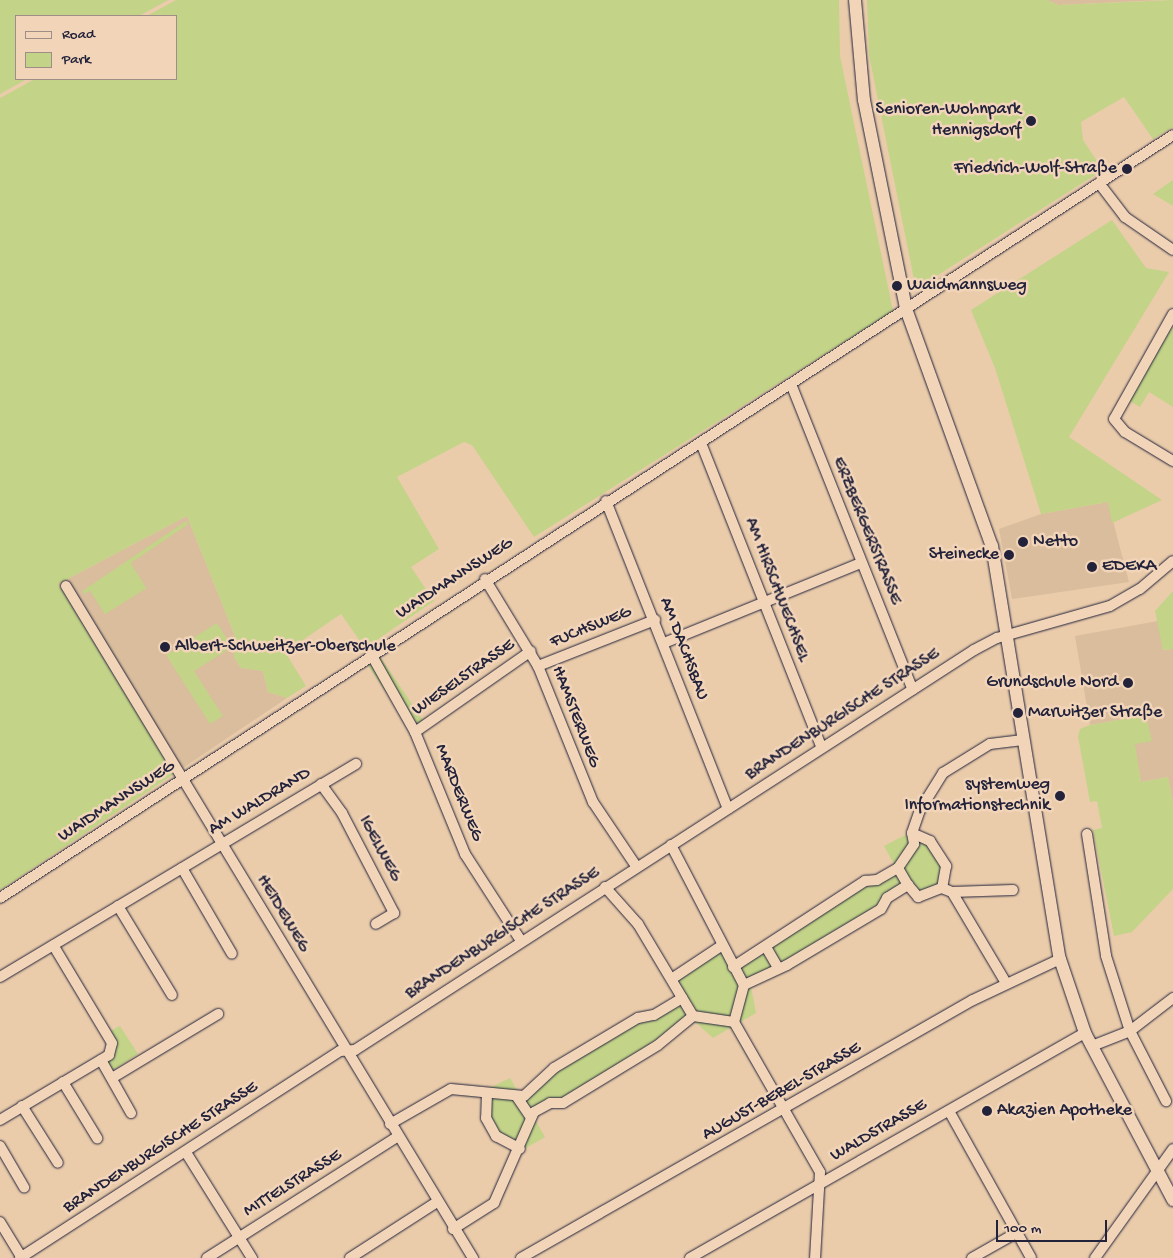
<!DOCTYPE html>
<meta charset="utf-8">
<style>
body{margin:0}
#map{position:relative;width:1173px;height:1258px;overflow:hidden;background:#eaccab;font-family:"Gochi Hand",sans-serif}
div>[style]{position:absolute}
.built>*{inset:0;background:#d9bd9c}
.green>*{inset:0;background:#c3d388;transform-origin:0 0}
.roads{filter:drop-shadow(0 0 1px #22223b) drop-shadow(0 0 1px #22223b)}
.minor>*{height:10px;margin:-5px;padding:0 5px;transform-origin:5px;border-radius:5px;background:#f2d5b9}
.major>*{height:12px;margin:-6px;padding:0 6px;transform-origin:6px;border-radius:6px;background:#f2d5b9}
.dots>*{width:14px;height:14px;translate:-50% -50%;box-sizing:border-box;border:2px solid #f2d5b9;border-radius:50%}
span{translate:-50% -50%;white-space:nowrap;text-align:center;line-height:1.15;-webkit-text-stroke:5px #f2d5b9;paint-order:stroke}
.poi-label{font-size:18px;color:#22223b}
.right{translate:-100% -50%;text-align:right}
.left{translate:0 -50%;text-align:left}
.street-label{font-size:18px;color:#22223b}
.legend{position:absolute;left:15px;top:15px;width:162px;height:65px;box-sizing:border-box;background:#f2d5b9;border:1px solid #9f8d87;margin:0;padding:6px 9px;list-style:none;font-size:15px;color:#22223b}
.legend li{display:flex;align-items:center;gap:10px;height:25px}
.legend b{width:25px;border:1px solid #9f8d87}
.scale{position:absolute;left:996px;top:1220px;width:111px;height:22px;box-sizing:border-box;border:2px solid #22223b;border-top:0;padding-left:6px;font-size:15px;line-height:18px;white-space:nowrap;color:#22223b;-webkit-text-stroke:4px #f2d5b9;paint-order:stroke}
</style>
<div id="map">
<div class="built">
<div style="clip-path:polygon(1047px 0,1162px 0,1058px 5px)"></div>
<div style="clip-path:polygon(1108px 502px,1129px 582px,1012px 599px,999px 529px,1041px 514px)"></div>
<div style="clip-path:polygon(187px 516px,235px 636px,234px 657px,241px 668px,263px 671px,268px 692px,287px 698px,174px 774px,58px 584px)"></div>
<div style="clip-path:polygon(1158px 621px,1163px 650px,1173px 649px,1173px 803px,1168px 777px,1141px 782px,1134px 744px,1146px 715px,1090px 725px,1075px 636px)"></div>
</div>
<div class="green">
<div style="clip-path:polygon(0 0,168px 0,139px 16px,16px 16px,16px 79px,27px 79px,0 94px)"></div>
<div style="clip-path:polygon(176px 0,839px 0,840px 56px,893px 311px,534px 537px,472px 445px,464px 442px,397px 477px,439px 549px,411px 567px,434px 601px,365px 648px,341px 614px,285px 652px,306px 686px,287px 698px,268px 692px,263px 671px,241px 668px,234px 657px,235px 636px,187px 516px,58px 584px,174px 774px,0 890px,0 98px,35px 79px,176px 79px,176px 16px,147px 16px)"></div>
<div style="clip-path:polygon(867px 0,1047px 0,1058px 5px,1173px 0,1173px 127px,1153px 139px,1124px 97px,1081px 122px,1083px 140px,1103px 170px,916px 289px,869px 55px)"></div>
<div style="clip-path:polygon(1173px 180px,1173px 206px,1153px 194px)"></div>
<div style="clip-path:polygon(1112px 220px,1146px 268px,1169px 272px,1069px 437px,1162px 500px,1112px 523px,1108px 502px,1041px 514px,995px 368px,971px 310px)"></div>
<div style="clip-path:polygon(1173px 326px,1173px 407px,1149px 392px,1140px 407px,1128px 400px)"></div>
<div style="left:186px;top:521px;width:4px;height:125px;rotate:56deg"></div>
<div style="left:130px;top:562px;width:31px;height:49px;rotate:58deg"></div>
<div style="clip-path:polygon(1173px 591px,1173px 649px,1163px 650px,1155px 611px)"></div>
<div style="clip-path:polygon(217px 623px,232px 647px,194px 671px,223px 716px,210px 724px,166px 655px)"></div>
<div style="left:379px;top:655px;width:88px;height:15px;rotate:56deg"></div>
<div style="clip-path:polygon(1146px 715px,1152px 741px,1135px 744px,1141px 782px,1168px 777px,1173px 803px,1173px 889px,1132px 932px,1114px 936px,1093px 830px,1102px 828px,1097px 801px,1090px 802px,1078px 736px,1080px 729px,1090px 725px)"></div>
<div style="clip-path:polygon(915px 830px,949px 864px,948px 888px,925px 900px,915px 900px,909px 889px,890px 899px,885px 911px,791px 969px,780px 969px,751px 987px,756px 1013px,713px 1038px,694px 1021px,551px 1106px,534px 1118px,545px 1137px,517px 1153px,494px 1139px,483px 1091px,510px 1078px,519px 1094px,679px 996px,668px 976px,723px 941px,735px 960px,864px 877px,877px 878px,895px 866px,884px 846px)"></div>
<div style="clip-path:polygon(120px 1026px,138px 1054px,110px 1072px,104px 1061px,111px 1057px,108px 1032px)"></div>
</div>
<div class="roads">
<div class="minor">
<div style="left:1099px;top:183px;width:43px;rotate:52.6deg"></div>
<div style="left:1125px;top:217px;width:58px;rotate:34.5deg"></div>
<div style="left:1173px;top:314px;width:120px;rotate:119.3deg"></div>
<div style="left:1114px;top:419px;width:17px;rotate:50deg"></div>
<div style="left:1125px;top:432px;width:56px;rotate:31.1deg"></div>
<div style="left:791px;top:384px;width:329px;rotate:68.3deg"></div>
<div style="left:701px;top:443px;width:328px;rotate:68.4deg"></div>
<div style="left:606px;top:501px;width:331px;rotate:68.4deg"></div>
<div style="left:485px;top:579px;width:102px;rotate:58.7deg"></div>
<div style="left:538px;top:666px;width:147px;rotate:68deg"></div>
<div style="left:593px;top:802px;width:77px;rotate:56.1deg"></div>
<div style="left:66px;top:586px;width:786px;rotate:58.8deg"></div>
<div style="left:664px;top:643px;width:213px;rotate:-22.1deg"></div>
<div style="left:371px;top:654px;width:90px;rotate:60.6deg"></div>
<div style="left:415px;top:732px;width:132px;rotate:67.7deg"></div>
<div style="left:465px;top:854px;width:103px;rotate:57.2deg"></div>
<div style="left:538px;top:666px;width:126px;rotate:-21.5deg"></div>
<div style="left:415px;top:732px;width:141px;rotate:-34.9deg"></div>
<div style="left:321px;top:784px;width:36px;rotate:54deg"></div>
<div style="left:342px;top:813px;width:113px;rotate:62.5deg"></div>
<div style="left:394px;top:913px;width:21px;rotate:149deg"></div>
<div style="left:912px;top:833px;width:20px;rotate:24deg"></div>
<div style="left:930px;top:841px;width:30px;rotate:57deg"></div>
<div style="left:946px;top:866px;width:22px;rotate:100deg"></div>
<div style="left:1087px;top:834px;width:123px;rotate:81.1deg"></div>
<div style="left:1106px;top:956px;width:79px;rotate:72.3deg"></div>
<div style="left:1130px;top:1031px;width:79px;rotate:62.8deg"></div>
<div style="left:671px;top:845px;width:158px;rotate:62.5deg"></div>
<div style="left:744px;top:985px;width:38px;rotate:105deg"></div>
<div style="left:182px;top:868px;width:99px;rotate:59.8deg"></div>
<div style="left:898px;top:868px;width:20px;rotate:60deg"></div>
<div style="left:605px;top:887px;width:50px;rotate:48.3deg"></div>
<div style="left:638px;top:924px;width:107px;rotate:59.1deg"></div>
<div style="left:693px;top:1016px;width:41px;rotate:8.3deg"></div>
<div style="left:952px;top:892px;width:61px;rotate:-1.9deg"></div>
<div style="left:0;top:898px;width:1399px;rotate:-33.04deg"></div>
<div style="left:118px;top:906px;width:104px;rotate:58.8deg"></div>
<div style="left:766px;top:947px;width:22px;rotate:60deg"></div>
<div style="left:733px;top:967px;width:158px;rotate:-33.1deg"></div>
<div style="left:865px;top:881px;width:12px;rotate:-5deg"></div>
<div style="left:877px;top:880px;width:24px;rotate:-30deg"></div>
<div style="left:898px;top:868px;width:29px;rotate:-56deg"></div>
<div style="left:914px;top:844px;width:11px;rotate:-100deg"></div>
<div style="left:912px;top:833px;width:24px;rotate:-71deg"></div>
<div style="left:920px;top:810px;width:44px;rotate:-58.1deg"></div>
<div style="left:943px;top:773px;width:55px;rotate:-31.7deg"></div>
<div style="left:990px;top:744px;width:33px;rotate:-7deg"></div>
<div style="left:0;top:977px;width:415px;rotate:-30.9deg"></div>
<div style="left:673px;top:978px;width:58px;rotate:-33.7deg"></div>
<div style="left:744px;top:985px;width:47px;rotate:-24.9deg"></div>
<div style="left:787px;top:965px;width:109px;rotate:-30.8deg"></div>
<div style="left:881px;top:909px;width:13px;rotate:-61deg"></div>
<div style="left:887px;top:898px;width:25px;rotate:-32deg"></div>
<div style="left:908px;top:885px;width:16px;rotate:50deg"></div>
<div style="left:918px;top:897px;width:26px;rotate:-21deg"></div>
<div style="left:942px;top:888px;width:11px;rotate:22deg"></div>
<div style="left:952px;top:892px;width:106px;rotate:59.3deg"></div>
<div style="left:734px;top:1022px;width:173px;rotate:60.2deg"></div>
<div style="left:820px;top:1172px;width:86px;rotate:93.3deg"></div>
<div style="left:1092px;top:1046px;width:41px;rotate:-21.5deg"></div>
<div style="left:1130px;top:1031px;width:54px;rotate:-37.5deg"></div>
<div style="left:101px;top:1060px;width:61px;rotate:60.5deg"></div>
<div style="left:112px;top:1078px;width:124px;rotate:-31.1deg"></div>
<div style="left:63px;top:1082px;width:66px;rotate:58.7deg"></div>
<div style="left:487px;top:1093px;width:25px;rotate:92deg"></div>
<div style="left:486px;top:1118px;width:21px;rotate:61deg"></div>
<div style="left:496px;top:1136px;width:27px;rotate:28deg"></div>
<div style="left:517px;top:1097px;width:23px;rotate:56deg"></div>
<div style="left:22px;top:1106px;width:67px;rotate:57.7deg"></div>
<div style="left:949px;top:1111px;width:168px;rotate:60.8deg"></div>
<div style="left:0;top:1120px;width:127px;rotate:-30.8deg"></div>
<div style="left:109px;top:1055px;width:12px;rotate:-76deg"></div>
<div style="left:112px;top:1043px;width:114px;rotate:-121deg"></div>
<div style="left:390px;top:1124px;width:70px;rotate:-29.8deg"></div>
<div style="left:451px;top:1089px;width:73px;rotate:5.5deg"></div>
<div style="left:524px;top:1096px;width:41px;rotate:-43deg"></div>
<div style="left:554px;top:1068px;width:98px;rotate:-30.8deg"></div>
<div style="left:638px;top:1018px;width:16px;rotate:-11deg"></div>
<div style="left:654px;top:1015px;width:33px;rotate:-31deg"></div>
<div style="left:0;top:1146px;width:48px;rotate:59.7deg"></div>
<div style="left:187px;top:1154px;width:123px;rotate:58deg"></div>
<div style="left:0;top:1222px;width:42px;rotate:58.6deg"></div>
<div style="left:453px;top:1229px;width:49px;rotate:-32.4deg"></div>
<div style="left:494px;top:1203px;width:99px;rotate:-66.3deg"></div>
<div style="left:534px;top:1112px;width:18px;rotate:-29deg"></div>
<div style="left:550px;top:1103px;width:13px"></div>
<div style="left:563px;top:1103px;width:111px;rotate:-31.4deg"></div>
<div style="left:658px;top:1045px;width:45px;rotate:-39.6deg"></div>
<div style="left:20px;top:1258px;width:381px;rotate:-32.9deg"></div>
<div style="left:340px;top:1051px;width:15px;rotate:-4deg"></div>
<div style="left:355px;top:1050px;width:737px;rotate:-32.87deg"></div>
<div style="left:974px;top:650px;width:26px;rotate:-28deg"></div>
<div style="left:997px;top:638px;width:117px;rotate:-15.8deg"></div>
<div style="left:1110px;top:606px;width:34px;rotate:-30deg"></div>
<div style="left:1140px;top:589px;width:43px;rotate:-40.3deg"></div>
<div style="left:207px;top:1258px;width:225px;rotate:-32.5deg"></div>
<div style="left:350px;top:1258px;width:103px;rotate:-32.8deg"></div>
<div style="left:521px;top:1258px;width:520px;rotate:-29.72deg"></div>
<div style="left:973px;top:1000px;width:96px;rotate:-25.2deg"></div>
<div style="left:690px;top:1258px;width:455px;rotate:-29.7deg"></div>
<div style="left:972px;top:1258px;width:51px;rotate:-29.6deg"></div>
<div style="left:1095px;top:1258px;width:134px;rotate:-54.4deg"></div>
</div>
<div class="major">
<div style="left:855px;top:0;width:100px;rotate:84.9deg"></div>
<div style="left:864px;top:100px;width:213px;rotate:78.6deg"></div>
<div style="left:906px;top:309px;width:252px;rotate:70.1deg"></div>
<div style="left:992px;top:546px;width:419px;rotate:80.7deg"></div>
<div style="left:1060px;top:959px;width:78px;rotate:71.3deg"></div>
<div style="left:1085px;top:1033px;width:189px;rotate:62.2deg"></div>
</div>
</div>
<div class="dots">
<div style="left:1031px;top:121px;background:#22223b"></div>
<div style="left:1127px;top:169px;background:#22223b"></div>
<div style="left:897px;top:286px;background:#22223b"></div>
<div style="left:1023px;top:542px;background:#22223b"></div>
<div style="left:1009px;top:555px;background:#22223b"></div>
<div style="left:1092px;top:567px;background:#22223b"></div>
<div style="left:165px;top:647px;background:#22223b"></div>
<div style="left:1128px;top:683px;background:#22223b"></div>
<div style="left:1018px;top:713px;background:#22223b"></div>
<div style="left:1060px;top:796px;background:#22223b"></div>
<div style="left:987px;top:1111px;background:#22223b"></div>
</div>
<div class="poi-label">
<span class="right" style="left:1021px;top:121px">Senioren-Wohnpark<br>Hennigsdorf</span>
<span class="right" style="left:1117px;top:169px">Friedrich-Wolf-Straße</span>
<span class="left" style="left:907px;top:286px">Waidmannsweg</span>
<span class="left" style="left:1033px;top:542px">Netto</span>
<span class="right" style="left:999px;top:555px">Steinecke</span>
<span class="left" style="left:1102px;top:567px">EDEKA</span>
<span class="left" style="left:175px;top:647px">Albert-Schweitzer-Oberschule</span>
<span class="right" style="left:1118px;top:683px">Grundschule Nord</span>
<span class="left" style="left:1028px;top:713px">Marwitzer Straße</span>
<span class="right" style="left:1050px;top:796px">systemweg<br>Informationstechnik</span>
<span class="left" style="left:997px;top:1111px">Akazien Apotheke</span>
</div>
<div class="street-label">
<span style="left:866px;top:531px;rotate:68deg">ERZBERGERSTRASSE</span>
<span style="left:455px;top:579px;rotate:-33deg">WAIDMANNSWEG</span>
<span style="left:776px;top:590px;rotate:69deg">AM HIRSCHWECHSEL</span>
<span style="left:591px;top:628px;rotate:-22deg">FUCHSWEG</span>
<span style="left:683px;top:649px;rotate:69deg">AM DACHSBAU</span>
<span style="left:464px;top:678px;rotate:-35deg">WIESELSTRASSE</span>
<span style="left:843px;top:715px;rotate:-33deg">BRANDENBURGISCHE STRASSE</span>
<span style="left:575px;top:717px;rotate:69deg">HAMSTERWEG</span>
<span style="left:458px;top:793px;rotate:68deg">MARDERWEG</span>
<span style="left:117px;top:802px;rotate:-33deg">WAIDMANNSWEG</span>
<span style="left:260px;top:802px;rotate:-31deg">AM WALDRAND</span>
<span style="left:379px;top:849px;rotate:62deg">IGELWEG</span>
<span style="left:282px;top:914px;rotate:59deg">HEIDEWEG</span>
<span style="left:503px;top:934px;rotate:-33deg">BRANDENBURGISCHE STRASSE</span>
<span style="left:782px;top:1092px;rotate:-30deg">AUGUST-BEBEL-STRASSE</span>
<span style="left:879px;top:1131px;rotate:-30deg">WALDSTRASSE</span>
<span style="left:161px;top:1148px;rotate:-33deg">BRANDENBURGISCHE STRASSE</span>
<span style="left:293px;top:1184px;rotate:-32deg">MITTELSTRASSE</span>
</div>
<ul class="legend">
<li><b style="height:6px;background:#f2d5b9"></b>Road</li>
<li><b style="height:14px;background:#c3d388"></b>Park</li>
</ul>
<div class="scale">100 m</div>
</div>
